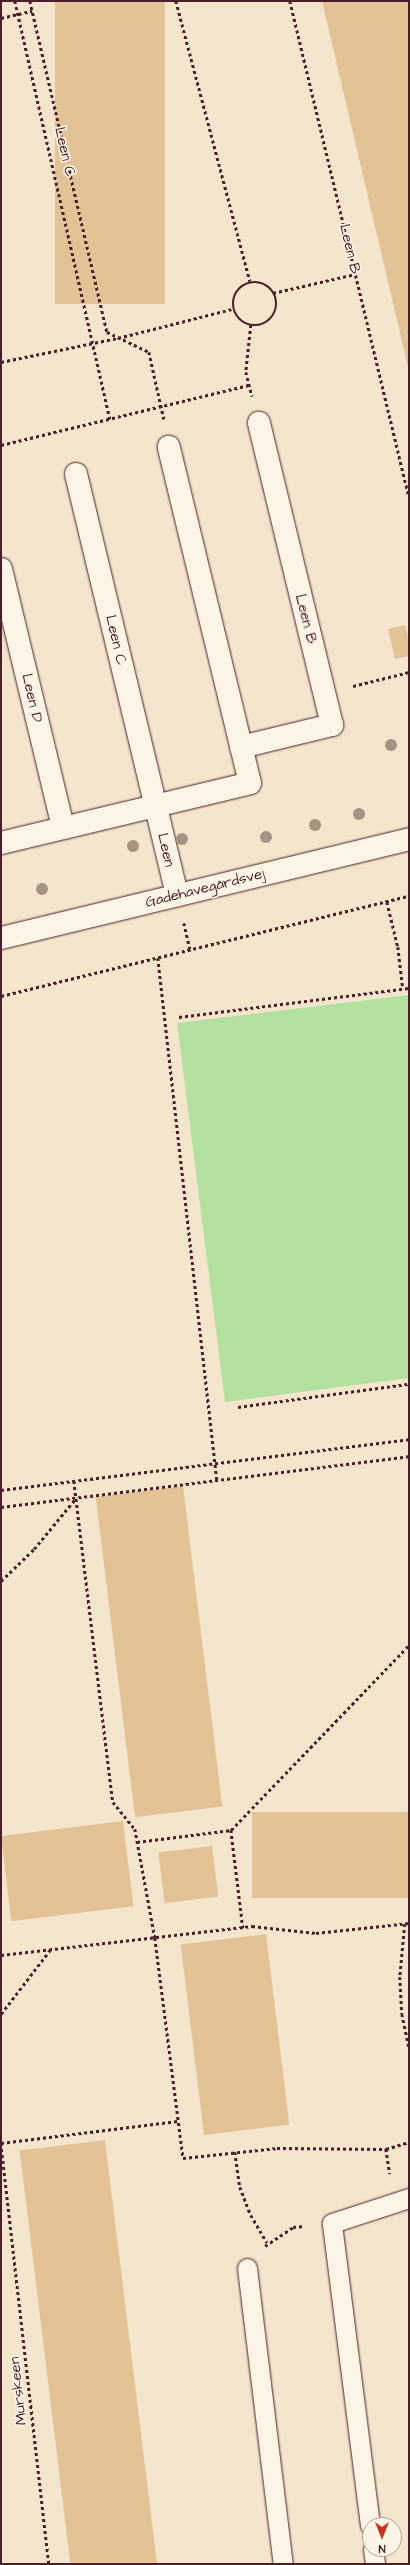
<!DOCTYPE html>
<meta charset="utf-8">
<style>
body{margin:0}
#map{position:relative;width:410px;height:2565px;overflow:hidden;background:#f4e6cd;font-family:"Architects Daughter",sans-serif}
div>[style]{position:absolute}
.green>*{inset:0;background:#b5e1a0}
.building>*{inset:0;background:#e3c396;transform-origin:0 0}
.path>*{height:2.5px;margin-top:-1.25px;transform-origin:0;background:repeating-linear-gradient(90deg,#4a1f2b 0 3px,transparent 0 6px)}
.path>.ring{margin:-1.25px;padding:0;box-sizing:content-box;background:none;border:2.5px solid #4a1f2b;border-radius:50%}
.roads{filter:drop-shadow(0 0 1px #4a1f2b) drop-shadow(0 0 1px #4a1f2b)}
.service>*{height:19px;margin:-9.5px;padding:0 9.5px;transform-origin:9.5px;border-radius:9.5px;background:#fcf5e5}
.minor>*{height:22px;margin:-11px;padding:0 11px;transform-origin:11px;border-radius:11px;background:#fcf5e5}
.trees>*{width:12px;height:12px;margin:-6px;border-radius:50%;background:#a59484}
span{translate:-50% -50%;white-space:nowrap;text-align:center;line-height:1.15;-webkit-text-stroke:3.5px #fcf5e5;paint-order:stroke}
.street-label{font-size:15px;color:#4a1f2b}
.frame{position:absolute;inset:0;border:2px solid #4a1f2b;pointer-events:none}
.north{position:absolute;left:362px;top:2517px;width:40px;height:40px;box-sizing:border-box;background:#fcf5e5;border:1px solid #b59f9b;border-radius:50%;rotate:180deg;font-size:11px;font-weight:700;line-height:16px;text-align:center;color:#4a1f2b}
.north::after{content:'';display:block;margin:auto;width:14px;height:18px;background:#c8321e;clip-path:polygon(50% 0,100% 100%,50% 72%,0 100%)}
</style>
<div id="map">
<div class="green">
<div style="clip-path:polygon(409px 995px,409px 1378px,225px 1402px,177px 1023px)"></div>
</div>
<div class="building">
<div style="left:55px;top:1px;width:110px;height:303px"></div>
<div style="clip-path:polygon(322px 1px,409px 1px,409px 367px,408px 367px)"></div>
<div style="clip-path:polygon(405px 625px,409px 641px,409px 656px,395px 659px,388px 629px)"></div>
<div style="left:183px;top:1486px;width:323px;height:88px;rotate:83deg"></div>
<div style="left:409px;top:1812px;width:86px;height:157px;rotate:90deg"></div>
<div style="left:123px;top:1821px;width:86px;height:123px;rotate:83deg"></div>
<div style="left:212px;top:1846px;width:51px;height:54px;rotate:83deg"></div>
<div style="left:266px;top:1934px;width:192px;height:86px;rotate:83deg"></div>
<div style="left:105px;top:2140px;width:427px;height:86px;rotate:83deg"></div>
</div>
<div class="path">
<div style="left:15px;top:1px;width:430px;rotate:77.2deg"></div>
<div style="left:30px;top:1px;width:340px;rotate:76.9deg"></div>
<div style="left:107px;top:332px;width:47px;rotate:25.5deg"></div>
<div style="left:149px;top:352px;width:69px;rotate:77.4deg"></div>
<div style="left:176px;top:1px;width:290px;rotate:75.2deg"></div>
<div style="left:290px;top:1px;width:510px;rotate:76.51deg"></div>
<div style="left:1px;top:18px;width:32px;rotate:-13deg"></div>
<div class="ring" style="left:233px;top:282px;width:41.5px;height:41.5px"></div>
<div style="left:273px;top:293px;width:84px;rotate:-13deg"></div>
<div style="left:251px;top:325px;width:47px;rotate:96.1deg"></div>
<div style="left:246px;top:372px;width:25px;rotate:76deg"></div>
<div style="left:1px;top:362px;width:119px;rotate:-11.6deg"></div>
<div style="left:118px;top:338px;width:118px;rotate:-14.3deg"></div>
<div style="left:1px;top:445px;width:255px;rotate:-13.6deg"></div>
<div style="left:353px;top:686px;width:58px;rotate:-14deg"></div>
<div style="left:387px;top:902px;width:46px;rotate:76.3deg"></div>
<div style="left:398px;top:947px;width:42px;rotate:83.2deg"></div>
<div style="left:184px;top:923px;width:28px;rotate:77deg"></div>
<div style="left:158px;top:958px;width:525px;rotate:83.55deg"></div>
<div style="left:1px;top:996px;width:420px;rotate:-13.8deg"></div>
<div style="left:179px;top:1017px;width:232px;rotate:-7.2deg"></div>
<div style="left:238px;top:1407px;width:173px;rotate:-7.7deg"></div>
<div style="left:74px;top:1481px;width:323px;rotate:83.1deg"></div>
<div style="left:113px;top:1802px;width:35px;rotate:51deg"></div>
<div style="left:135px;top:1829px;width:111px;rotate:79.6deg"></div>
<div style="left:155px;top:1938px;width:222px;rotate:82.7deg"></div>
<div style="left:183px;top:2158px;width:95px;rotate:-6.1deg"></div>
<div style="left:277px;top:2148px;width:109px;rotate:0.5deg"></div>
<div style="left:386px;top:2149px;width:24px;rotate:-17deg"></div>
<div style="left:1px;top:1490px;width:411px;rotate:-7.1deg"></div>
<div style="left:1px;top:1507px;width:411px;rotate:-7.1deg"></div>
<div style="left:1px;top:1581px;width:46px;rotate:-44.1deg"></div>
<div style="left:34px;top:1549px;width:66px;rotate:-50.5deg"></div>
<div style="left:231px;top:1830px;width:257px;rotate:-46.1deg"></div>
<div style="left:137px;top:1842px;width:95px;rotate:-7.3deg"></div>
<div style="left:231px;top:1830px;width:99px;rotate:83deg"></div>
<div style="left:405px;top:1924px;width:53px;rotate:95.4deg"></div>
<div style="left:400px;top:1977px;width:37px;rotate:87deg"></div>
<div style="left:402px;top:2014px;width:33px;rotate:78deg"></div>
<div style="left:1px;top:1955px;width:253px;rotate:-6.6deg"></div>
<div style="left:252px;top:1926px;width:64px;rotate:6.2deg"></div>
<div style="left:316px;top:1933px;width:94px;rotate:-6.1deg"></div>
<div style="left:1px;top:2014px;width:81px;rotate:-52.6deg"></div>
<div style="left:1px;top:2143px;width:424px;rotate:83.5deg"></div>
<div style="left:1px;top:2143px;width:178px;rotate:-7.1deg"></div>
<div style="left:386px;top:2149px;width:25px;rotate:81deg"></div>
<div style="left:235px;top:2152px;width:35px;rotate:82deg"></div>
<div style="left:240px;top:2187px;width:30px;rotate:69deg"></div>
<div style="left:251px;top:2215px;width:32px;rotate:60deg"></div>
<div style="left:265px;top:2246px;width:34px;rotate:-34deg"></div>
<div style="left:293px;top:2227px;width:11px;rotate:-5deg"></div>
</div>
<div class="roads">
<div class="service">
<div style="left:247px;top:2268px;width:298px;rotate:83.1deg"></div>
<div style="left:370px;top:2525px;width:304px;rotate:-97.2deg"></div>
<div style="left:332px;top:2223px;width:81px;rotate:-18deg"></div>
<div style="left:373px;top:2549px;width:15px;rotate:82deg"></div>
</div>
<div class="minor">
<div style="left:76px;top:474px;width:433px;rotate:76.5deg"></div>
<div style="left:1px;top:569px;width:266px;rotate:76.5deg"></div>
<div style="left:241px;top:747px;width:94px;rotate:-13.6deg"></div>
<div style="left:332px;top:725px;width:311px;rotate:-103.6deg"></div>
<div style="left:1px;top:843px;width:256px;rotate:-13.5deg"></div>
<div style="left:250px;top:783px;width:346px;rotate:-103.6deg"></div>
<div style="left:1px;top:938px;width:420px;rotate:-13.6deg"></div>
</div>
</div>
<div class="trees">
<div style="left:391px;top:745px"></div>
<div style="left:359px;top:814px"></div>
<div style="left:315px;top:825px"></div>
<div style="left:266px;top:837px"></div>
<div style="left:182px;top:839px"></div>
<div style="left:133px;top:846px"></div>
<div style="left:42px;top:889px"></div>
</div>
<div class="street-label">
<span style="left:65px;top:152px;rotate:77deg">Leen C</span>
<span style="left:350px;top:249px;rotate:77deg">Leen B</span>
<span style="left:306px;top:619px;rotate:76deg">Leen B</span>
<span style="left:116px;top:640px;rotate:77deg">Leen C</span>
<span style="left:32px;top:698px;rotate:77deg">Leen D</span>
<span style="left:166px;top:850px;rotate:77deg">Leen</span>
<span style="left:205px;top:888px;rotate:-14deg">Gadehavegårdsvej</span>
<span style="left:18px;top:2391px;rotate:-96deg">Murskeen</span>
</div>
<div class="frame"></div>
<div class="north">N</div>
</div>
